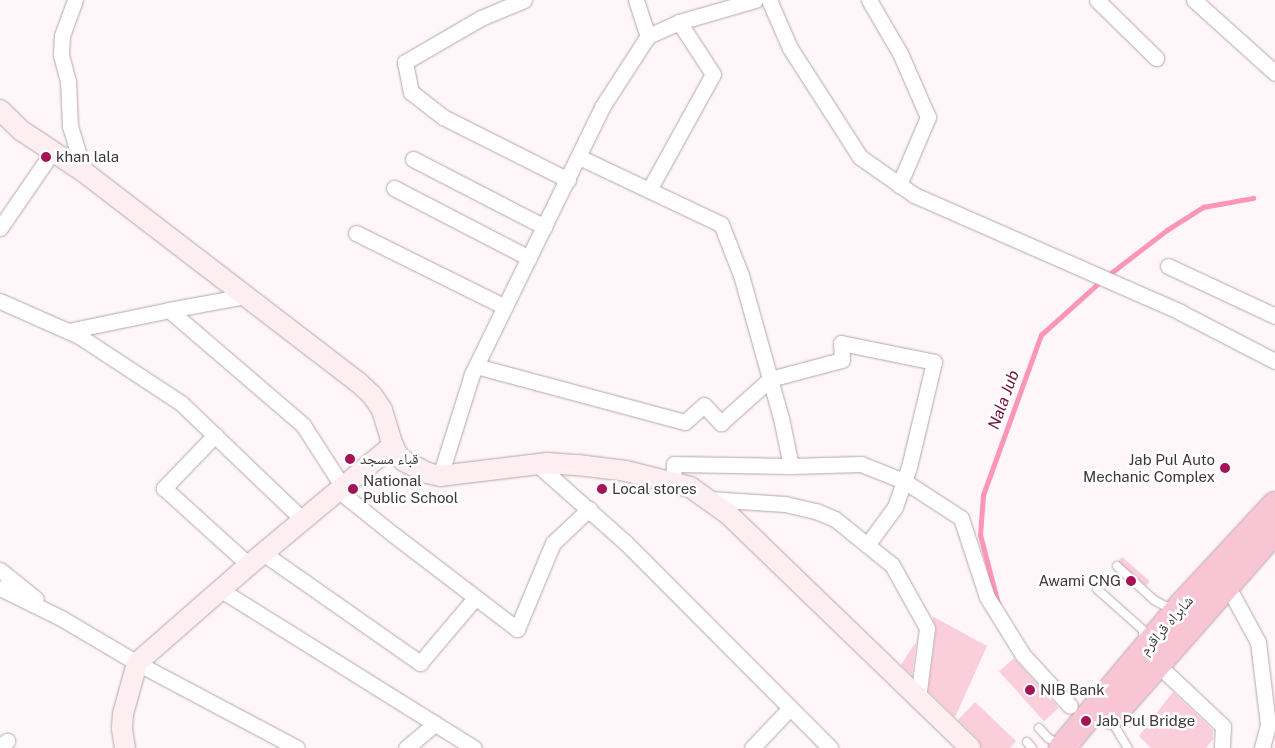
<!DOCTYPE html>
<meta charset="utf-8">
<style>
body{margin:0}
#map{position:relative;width:1275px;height:748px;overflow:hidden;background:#fef6f8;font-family:"Public Sans","Noto Naskh Arabic",sans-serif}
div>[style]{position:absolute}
.stream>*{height:4.5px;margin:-2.25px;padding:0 2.25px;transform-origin:2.25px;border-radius:2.25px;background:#fd95b5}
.building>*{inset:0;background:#faceda;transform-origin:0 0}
.roads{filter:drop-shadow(0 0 1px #b8a5aa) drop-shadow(0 0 1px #b8a5aa)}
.lane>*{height:8px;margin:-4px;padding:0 4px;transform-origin:4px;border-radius:4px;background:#fff}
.street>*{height:15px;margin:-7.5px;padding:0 7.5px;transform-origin:7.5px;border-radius:7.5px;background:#fff}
.secondary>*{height:20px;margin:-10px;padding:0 10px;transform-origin:10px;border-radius:10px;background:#fdeef2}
.highway>*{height:26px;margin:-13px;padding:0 13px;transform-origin:13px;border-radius:13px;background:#f7c5d3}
.dots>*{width:14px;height:14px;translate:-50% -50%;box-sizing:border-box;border:2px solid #fff;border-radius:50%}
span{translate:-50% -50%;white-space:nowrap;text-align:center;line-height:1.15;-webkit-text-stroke:5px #fff;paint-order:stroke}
.poi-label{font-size:15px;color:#3e3638}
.left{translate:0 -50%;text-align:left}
.right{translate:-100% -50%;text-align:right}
.street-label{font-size:15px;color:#3e3638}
.water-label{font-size:16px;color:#6e1239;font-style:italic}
</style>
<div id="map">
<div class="stream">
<div style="left:1107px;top:276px;width:76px;rotate:-37.5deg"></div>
<div style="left:1167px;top:230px;width:43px;rotate:-32.6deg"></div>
<div style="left:1203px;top:207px;width:51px;rotate:-10.2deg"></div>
<div style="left:998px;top:604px;width:71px;rotate:-104.6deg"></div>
<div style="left:980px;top:535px;width:40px;rotate:-85.7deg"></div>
<div style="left:983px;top:495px;width:170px;rotate:-70.1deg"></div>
<div style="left:1041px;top:335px;width:81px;rotate:-42deg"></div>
</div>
<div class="building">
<div style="left:1122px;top:557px;width:37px;height:6px;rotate:41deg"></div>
<div style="clip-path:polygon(932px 616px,987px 646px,955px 717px,928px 691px,936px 629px)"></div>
<div style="clip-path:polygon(916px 642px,912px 675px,901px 665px)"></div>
<div style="left:1014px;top:658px;width:67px;height:20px;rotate:48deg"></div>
<div style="clip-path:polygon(1173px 692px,1213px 730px,1213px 739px,1206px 748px,1151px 748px,1139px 736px)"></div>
<div style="clip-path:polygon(975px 702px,1016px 741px,1010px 748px,982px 748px,978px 739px,958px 720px)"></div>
</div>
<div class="roads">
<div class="lane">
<div style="left:1117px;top:566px;width:50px;rotate:42.6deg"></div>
<div style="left:1154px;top:600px;width:13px;rotate:29deg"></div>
<div style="left:1165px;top:606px;width:8px"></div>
<div style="left:1097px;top:589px;width:62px;rotate:41.7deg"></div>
<div style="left:1143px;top:630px;width:11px;rotate:90deg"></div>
<div style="left:1111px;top:720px;width:33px;rotate:59deg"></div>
<div style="left:1039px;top:728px;width:13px;rotate:48deg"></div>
<div style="left:1048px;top:738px;width:10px;rotate:29deg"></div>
<div style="left:1057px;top:743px;width:4px;rotate:-14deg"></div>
<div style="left:1027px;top:742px;width:8px;rotate:50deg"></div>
</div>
<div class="street">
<div style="left:75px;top:0;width:37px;rotate:110deg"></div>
<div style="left:62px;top:35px;width:20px;rotate:93deg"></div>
<div style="left:61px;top:55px;width:27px;rotate:75deg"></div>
<div style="left:68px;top:81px;width:45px;rotate:87.5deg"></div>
<div style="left:70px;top:126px;width:48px;rotate:73.1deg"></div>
<div style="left:524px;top:0;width:47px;rotate:157.3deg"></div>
<div style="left:481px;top:18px;width:88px;rotate:149.9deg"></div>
<div style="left:405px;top:62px;width:31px;rotate:79deg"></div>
<div style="left:411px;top:92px;width:41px;rotate:38deg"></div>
<div style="left:443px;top:117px;width:140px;rotate:26.7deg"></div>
<div style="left:636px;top:0;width:38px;rotate:72deg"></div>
<div style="left:769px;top:0;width:52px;rotate:66.4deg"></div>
<div style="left:790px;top:48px;width:130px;rotate:57.3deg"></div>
<div style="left:860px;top:157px;width:66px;rotate:35.1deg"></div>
<div style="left:914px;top:195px;width:291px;rotate:23.7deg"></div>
<div style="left:1180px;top:312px;width:107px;rotate:27.3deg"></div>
<div style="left:869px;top:0;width:61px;rotate:59.7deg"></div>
<div style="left:900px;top:53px;width:70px;rotate:66.4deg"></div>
<div style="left:928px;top:117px;width:74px;rotate:113.1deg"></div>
<div style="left:1097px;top:0;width:83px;rotate:44.5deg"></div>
<div style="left:1194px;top:0;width:109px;rotate:42deg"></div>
<div style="left:579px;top:157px;width:157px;rotate:25.3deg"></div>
<div style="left:721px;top:224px;width:55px;rotate:68.6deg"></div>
<div style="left:741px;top:275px;width:148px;rotate:74.4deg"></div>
<div style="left:781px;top:418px;width:49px;rotate:78.2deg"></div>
<div style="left:791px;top:466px;width:117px;rotate:-179deg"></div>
<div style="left:674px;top:464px;width:18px;rotate:93deg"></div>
<div style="left:413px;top:159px;width:148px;rotate:27.3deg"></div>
<div style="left:394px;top:188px;width:152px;rotate:27.4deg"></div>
<div style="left:649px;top:190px;width:132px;rotate:-61.1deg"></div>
<div style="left:713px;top:74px;width:62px;rotate:-123.2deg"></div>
<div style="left:0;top:228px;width:93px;rotate:-55.5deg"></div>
<div style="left:356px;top:233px;width:166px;rotate:26.4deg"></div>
<div style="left:1168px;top:266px;width:118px;rotate:25deg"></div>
<div style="left:0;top:301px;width:86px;rotate:23.9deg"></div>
<div style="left:79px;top:336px;width:122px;rotate:33.3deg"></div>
<div style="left:181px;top:403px;width:170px;rotate:43.8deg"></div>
<div style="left:169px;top:310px;width:77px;rotate:-10.4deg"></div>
<div style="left:68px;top:331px;width:103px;rotate:-11.7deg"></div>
<div style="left:169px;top:310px;width:177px;rotate:40.6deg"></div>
<div style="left:303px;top:425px;width:74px;rotate:57.2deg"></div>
<div style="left:476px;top:366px;width:216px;rotate:15deg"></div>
<div style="left:685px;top:422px;width:25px;rotate:-42deg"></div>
<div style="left:704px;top:405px;width:25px;rotate:47deg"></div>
<div style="left:721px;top:423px;width:66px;rotate:-41.9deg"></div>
<div style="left:770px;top:379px;width:74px;rotate:-14.8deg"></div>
<div style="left:842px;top:360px;width:17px;rotate:-93deg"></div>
<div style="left:841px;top:343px;width:95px;rotate:11.5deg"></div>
<div style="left:934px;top:362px;width:108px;rotate:103.4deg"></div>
<div style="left:909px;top:467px;width:42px;rotate:109.3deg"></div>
<div style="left:895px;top:507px;width:47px;rotate:126.4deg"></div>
<div style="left:215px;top:435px;width:74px;rotate:133.9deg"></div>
<div style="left:164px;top:488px;width:115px;rotate:42.2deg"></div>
<div style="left:537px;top:464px;width:118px;rotate:41.6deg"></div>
<div style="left:625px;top:542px;width:291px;rotate:45.1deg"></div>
<div style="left:791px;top:466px;width:70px;rotate:-1.6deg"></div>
<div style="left:861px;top:464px;width:46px;rotate:21.6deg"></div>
<div style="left:904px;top:481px;width:68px;rotate:33deg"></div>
<div style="left:961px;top:518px;width:83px;rotate:71.8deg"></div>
<div style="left:987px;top:597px;width:68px;rotate:58.2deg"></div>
<div style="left:1023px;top:655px;width:69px;rotate:47.3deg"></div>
<div style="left:440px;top:476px;width:107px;rotate:-72.6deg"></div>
<div style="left:472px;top:374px;width:297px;rotate:-64deg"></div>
<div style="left:602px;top:107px;width:85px;rotate:-57.1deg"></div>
<div style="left:648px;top:36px;width:34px;rotate:-24deg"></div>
<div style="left:679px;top:22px;width:79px;rotate:-16.1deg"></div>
<div style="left:339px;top:491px;width:70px;rotate:38.7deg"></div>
<div style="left:394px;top:535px;width:155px;rotate:37.4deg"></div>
<div style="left:517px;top:629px;width:93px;rotate:-67.3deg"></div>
<div style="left:553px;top:543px;width:50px;rotate:-43.4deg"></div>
<div style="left:709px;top:499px;width:76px;rotate:3.8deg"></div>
<div style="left:785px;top:504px;width:32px;rotate:13deg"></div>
<div style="left:816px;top:511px;width:21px;rotate:23deg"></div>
<div style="left:835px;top:519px;width:73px;rotate:38.9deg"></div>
<div style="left:892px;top:565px;width:72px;rotate:60.9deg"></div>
<div style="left:927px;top:628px;width:71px;rotate:97.3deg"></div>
<div style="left:263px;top:553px;width:192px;rotate:35deg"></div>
<div style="left:420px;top:663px;width:85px;rotate:-49.8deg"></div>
<div style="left:0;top:570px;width:46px;rotate:38.9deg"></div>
<div style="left:1227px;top:585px;width:65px;rotate:61.5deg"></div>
<div style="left:1258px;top:642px;width:84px;rotate:83.1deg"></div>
<div style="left:1268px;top:725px;width:24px;rotate:105deg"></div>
<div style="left:0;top:588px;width:68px;rotate:26.2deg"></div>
<div style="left:61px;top:618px;width:88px;rotate:30.6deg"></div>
<div style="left:137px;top:663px;width:181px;rotate:28deg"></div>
<div style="left:221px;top:590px;width:298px;rotate:32deg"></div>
<div style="left:1158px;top:665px;width:89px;rotate:43.2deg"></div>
<div style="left:1223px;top:726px;width:22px;rotate:93deg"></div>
<div style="left:0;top:746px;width:9px;rotate:-36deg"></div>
<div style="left:406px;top:748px;width:38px;rotate:-40deg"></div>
<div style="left:752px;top:748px;width:55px;rotate:-46.5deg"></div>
</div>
<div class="secondary">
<div style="left:0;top:110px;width:30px;rotate:44deg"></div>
<div style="left:22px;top:131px;width:74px;rotate:33.5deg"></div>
<div style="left:84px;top:172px;width:345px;rotate:37.5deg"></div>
<div style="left:358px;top:382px;width:19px;rotate:43deg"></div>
<div style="left:372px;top:395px;width:18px;rotate:56deg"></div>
<div style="left:382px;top:410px;width:37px;rotate:73deg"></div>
<div style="left:393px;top:445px;width:10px;rotate:66deg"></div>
<div style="left:397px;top:454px;width:10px;rotate:45deg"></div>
<div style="left:404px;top:461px;width:27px;rotate:27deg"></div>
<div style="left:428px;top:473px;width:12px;rotate:14deg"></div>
<div style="left:440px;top:476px;width:108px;rotate:-6.9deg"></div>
<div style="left:547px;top:463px;width:31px;rotate:4deg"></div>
<div style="left:578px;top:465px;width:48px;rotate:7.1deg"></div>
<div style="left:626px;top:471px;width:66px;rotate:14deg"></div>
<div style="left:690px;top:487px;width:47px;rotate:35.4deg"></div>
<div style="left:728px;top:514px;width:337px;rotate:44deg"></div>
<div style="left:125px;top:748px;width:20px;rotate:-99deg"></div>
<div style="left:122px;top:728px;width:14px;rotate:-86deg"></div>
<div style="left:123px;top:714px;width:53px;rotate:-74.6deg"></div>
<div style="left:137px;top:663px;width:149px;rotate:-41.2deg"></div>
<div style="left:249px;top:565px;width:187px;rotate:-39.8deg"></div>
</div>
<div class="highway">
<div style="left:1112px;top:716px;width:244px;rotate:-48.7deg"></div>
<div style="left:1062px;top:748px;width:188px;rotate:-50deg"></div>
<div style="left:1183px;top:604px;width:135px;rotate:-47.1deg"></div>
</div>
</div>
<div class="dots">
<div style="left:46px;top:157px;background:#a31356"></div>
<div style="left:350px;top:459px;background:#a31356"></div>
<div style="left:1225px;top:468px;background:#a31356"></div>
<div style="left:353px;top:489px;background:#a31356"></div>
<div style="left:602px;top:489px;background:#a31356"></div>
<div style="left:1131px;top:581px;background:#a31356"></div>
<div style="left:1030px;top:690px;background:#a31356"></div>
<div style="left:1086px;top:721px;background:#a31356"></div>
</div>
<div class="poi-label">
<span class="left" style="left:56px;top:157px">khan lala</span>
<span class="left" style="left:360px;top:459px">قباء مسجد</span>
<span class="right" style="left:1215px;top:468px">Jab Pul Auto<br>Mechanic Complex</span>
<span class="left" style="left:363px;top:489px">National<br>Public School</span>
<span class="left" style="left:612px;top:489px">Local stores</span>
<span class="right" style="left:1121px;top:581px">Awami CNG</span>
<span class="left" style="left:1040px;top:690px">NIB Bank</span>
<span class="left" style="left:1096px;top:721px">Jab Pul Bridge</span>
</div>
<div class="street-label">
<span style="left:1166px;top:625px;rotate:-49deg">شاہراہ قراقرم</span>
</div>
<div class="water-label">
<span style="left:1004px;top:400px;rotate:-70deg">Nala Jub</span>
</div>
</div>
